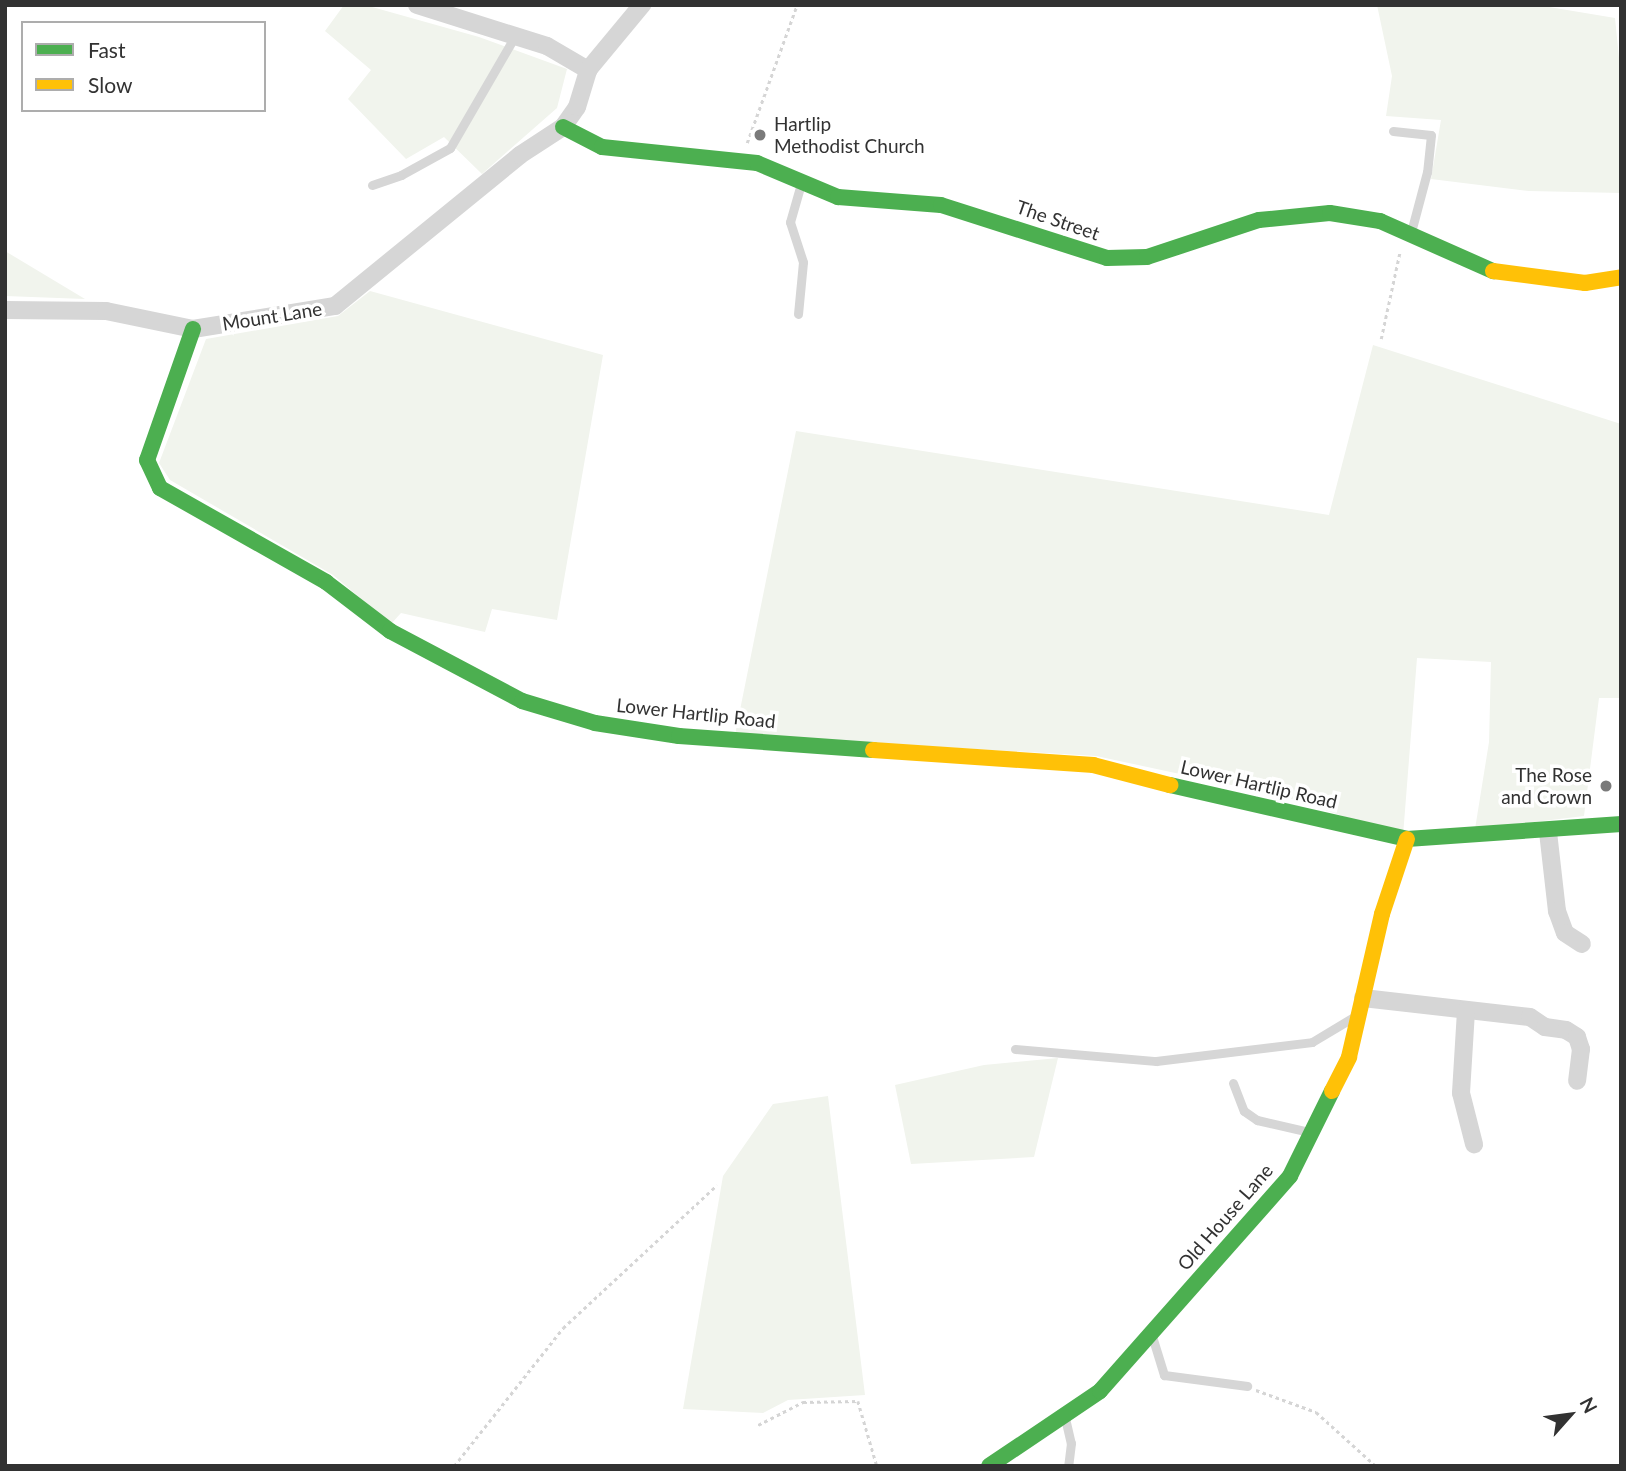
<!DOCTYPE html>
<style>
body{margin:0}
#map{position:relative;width:1626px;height:1471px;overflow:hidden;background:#fff;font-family:Lato,sans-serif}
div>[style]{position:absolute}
.green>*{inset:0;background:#f1f4ed}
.path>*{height:2.5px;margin-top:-1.25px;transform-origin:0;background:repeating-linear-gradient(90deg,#d5d5d5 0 3.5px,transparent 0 7px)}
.lane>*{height:9px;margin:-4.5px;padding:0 4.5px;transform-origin:4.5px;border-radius:4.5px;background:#d6d6d6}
.street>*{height:18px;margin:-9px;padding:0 9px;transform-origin:9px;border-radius:9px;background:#d6d6d6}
.fast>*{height:16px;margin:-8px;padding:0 8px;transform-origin:8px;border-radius:8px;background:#4caf50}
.slow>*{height:16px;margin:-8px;padding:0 8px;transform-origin:8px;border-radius:8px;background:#ffc107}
.dots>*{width:19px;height:19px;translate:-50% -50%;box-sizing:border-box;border:4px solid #fff;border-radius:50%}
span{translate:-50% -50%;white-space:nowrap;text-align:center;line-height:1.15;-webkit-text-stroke:7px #fff;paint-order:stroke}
.poi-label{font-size:19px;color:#323232}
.left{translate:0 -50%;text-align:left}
.right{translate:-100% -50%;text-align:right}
.street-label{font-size:19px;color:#323232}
.frame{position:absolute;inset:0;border:7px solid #323232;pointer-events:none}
.legend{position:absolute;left:21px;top:21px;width:245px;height:91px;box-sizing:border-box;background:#fff;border:2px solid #adadad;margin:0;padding:9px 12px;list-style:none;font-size:21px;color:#323232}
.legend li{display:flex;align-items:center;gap:14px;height:35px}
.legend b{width:35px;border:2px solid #adadad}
.north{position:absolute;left:1535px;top:1380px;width:70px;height:70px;-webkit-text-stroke:5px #fff;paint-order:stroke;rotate:62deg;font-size:19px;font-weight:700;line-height:28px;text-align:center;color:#323232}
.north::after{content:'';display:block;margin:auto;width:24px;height:32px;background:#323232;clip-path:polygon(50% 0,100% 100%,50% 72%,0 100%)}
</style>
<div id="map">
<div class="green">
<div style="clip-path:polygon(344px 5px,365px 5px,479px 37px,567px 69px,557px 108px,482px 174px,444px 137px,406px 159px,348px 99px,371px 70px,325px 31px)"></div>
<div style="clip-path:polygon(1377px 5px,1537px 5px,1615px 18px,1621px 78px,1621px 193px,1529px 191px,1431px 179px,1441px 120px,1386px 116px,1392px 76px)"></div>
<div style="clip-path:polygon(5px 251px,85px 299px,5px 296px)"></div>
<div style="clip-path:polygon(370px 291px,603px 355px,557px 620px,492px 609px,485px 632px,401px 613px,391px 624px,333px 575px,170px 480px,159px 463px,206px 339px,338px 316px)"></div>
<div style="clip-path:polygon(1373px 345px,1621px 424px,1621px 698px,1599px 698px,1584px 816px,1475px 829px,1489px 742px,1491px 662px,1417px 658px,1403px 836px,1283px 796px,1096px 756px,735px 735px,796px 431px,1329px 515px)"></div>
<div style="clip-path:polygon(1058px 1058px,1034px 1157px,911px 1164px,895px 1085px,984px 1065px)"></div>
<div style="clip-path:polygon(828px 1096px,865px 1395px,788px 1400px,763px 1413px,683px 1409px,723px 1176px,773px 1104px)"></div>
</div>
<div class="path">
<div style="left:747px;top:143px;width:147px;rotate:-70.1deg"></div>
<div style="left:1381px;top:339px;width:90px;rotate:-77.8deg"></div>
<div style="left:1256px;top:1390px;width:64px;rotate:20.1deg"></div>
<div style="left:1316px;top:1412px;width:81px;rotate:42deg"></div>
<div style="left:758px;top:1425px;width:51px;rotate:-27.1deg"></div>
<div style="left:803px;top:1402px;width:55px;rotate:-1deg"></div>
<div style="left:858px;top:1401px;width:68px;rotate:73.7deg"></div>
<div style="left:454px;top:1466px;width:176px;rotate:-51.7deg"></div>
<div style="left:563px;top:1328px;width:210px;rotate:-42.9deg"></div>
</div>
<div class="lane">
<div style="left:1393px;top:131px;width:38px;rotate:6deg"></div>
<div style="left:1431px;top:135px;width:37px;rotate:96deg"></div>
<div style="left:1427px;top:172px;width:62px;rotate:104.9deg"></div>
<div style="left:372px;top:185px;width:31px;rotate:-19deg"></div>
<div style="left:401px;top:175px;width:56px;rotate:-28.9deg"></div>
<div style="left:450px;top:148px;width:129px;rotate:-59.9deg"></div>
<div style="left:798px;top:314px;width:52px;rotate:-84.5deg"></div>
<div style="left:803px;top:262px;width:42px;rotate:-108deg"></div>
<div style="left:790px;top:222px;width:40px;rotate:-74deg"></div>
<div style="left:1015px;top:1049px;width:142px;rotate:4.9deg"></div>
<div style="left:1156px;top:1061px;width:157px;rotate:-6.9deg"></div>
<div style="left:1312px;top:1042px;width:47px;rotate:-31deg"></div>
<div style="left:1233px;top:1083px;width:30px;rotate:69deg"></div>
<div style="left:1244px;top:1111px;width:16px;rotate:35deg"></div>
<div style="left:1257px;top:1120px;width:53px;rotate:13deg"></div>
<div style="left:1152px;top:1336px;width:41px;rotate:72.9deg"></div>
<div style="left:1164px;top:1375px;width:84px;rotate:7.5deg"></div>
<div style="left:1065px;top:1418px;width:26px;rotate:77deg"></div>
<div style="left:1071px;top:1443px;width:23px;rotate:97deg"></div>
</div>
<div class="street">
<div style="left:417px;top:5px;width:136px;rotate:17.5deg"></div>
<div style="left:547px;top:46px;width:48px;rotate:30.3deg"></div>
<div style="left:5px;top:310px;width:101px;rotate:0.6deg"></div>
<div style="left:106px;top:311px;width:89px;rotate:11.7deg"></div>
<div style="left:193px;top:329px;width:144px;rotate:-9.2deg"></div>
<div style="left:335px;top:306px;width:239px;rotate:-39.2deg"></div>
<div style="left:520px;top:155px;width:51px;rotate:-33.1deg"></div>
<div style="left:563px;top:127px;width:24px;rotate:-55deg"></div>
<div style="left:577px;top:107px;width:39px;rotate:-73deg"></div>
<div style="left:588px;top:70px;width:85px;rotate:-50.3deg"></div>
<div style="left:1548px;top:832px;width:80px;rotate:83.5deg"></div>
<div style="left:1557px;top:911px;width:23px;rotate:70deg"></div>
<div style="left:1565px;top:933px;width:20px;rotate:33deg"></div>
<div style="left:1363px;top:998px;width:168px;rotate:6.5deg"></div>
<div style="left:1530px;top:1017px;width:18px;rotate:34deg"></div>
<div style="left:1545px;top:1027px;width:21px;rotate:8deg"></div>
<div style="left:1566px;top:1030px;width:13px;rotate:32deg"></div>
<div style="left:1577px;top:1037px;width:13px;rotate:72deg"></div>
<div style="left:1581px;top:1049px;width:32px;rotate:97deg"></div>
<div style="left:1466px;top:1011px;width:82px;rotate:93.5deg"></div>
<div style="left:1461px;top:1093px;width:53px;rotate:75.7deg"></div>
</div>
<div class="fast">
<div style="left:563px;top:127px;width:44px;rotate:27.1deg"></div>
<div style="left:602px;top:147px;width:156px;rotate:5.9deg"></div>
<div style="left:757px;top:163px;width:88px;rotate:22.8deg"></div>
<div style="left:838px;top:197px;width:103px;rotate:4.4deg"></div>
<div style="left:941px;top:205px;width:174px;rotate:17.7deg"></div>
<div style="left:1107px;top:258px;width:40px;rotate:-1.4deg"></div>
<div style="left:1147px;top:257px;width:118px;rotate:-18.3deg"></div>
<div style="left:1259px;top:220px;width:71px;rotate:-5.6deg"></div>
<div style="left:1330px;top:213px;width:51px;rotate:9.1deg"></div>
<div style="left:1380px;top:221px;width:124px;rotate:23.9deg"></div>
<div style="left:193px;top:329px;width:139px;rotate:109.3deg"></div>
<div style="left:147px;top:460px;width:31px;rotate:65deg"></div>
<div style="left:160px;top:488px;width:191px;rotate:29.5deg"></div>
<div style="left:326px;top:582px;width:81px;rotate:37.4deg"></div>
<div style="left:390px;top:631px;width:149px;rotate:27.9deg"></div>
<div style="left:522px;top:701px;width:76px;rotate:16.8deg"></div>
<div style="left:595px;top:723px;width:85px;rotate:8.8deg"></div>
<div style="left:679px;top:736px;width:195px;rotate:4.1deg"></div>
<div style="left:1170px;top:785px;width:243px;rotate:12.8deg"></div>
<div style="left:1407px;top:839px;width:215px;rotate:-4deg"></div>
<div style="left:989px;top:1466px;width:134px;rotate:-34deg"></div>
<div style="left:1100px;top:1391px;width:287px;rotate:-48.5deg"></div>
<div style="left:1290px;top:1176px;width:95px;rotate:-63.7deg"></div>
</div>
<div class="slow">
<div style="left:1493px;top:271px;width:93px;rotate:7.4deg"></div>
<div style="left:1585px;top:283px;width:36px;rotate:-9deg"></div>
<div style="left:873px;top:750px;width:221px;rotate:3.9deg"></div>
<div style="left:1093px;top:765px;width:80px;rotate:14.6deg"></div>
<div style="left:1332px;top:1091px;width:38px;rotate:-63deg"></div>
<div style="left:1349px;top:1057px;width:147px;rotate:-77deg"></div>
<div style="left:1382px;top:914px;width:79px;rotate:-71.6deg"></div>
</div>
<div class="dots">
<div style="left:760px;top:135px;background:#7a7a7a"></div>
<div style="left:1606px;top:786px;background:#7a7a7a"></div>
</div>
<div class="poi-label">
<span class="left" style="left:774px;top:135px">Hartlip<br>Methodist Church</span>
<span class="right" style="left:1592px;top:786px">The Rose<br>and Crown</span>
</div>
<div class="street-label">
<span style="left:1058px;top:220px;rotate:19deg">The Street</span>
<span style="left:272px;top:316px;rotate:-9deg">Mount Lane</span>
<span style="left:696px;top:713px;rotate:6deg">Lower Hartlip Road</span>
<span style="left:1259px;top:784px;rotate:13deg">Lower Hartlip Road</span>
<span style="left:1225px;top:1217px;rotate:-49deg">Old House Lane</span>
</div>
<div class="frame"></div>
<ul class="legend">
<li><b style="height:9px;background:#4caf50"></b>Fast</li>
<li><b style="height:9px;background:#ffc107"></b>Slow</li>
</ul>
<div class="north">N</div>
</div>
